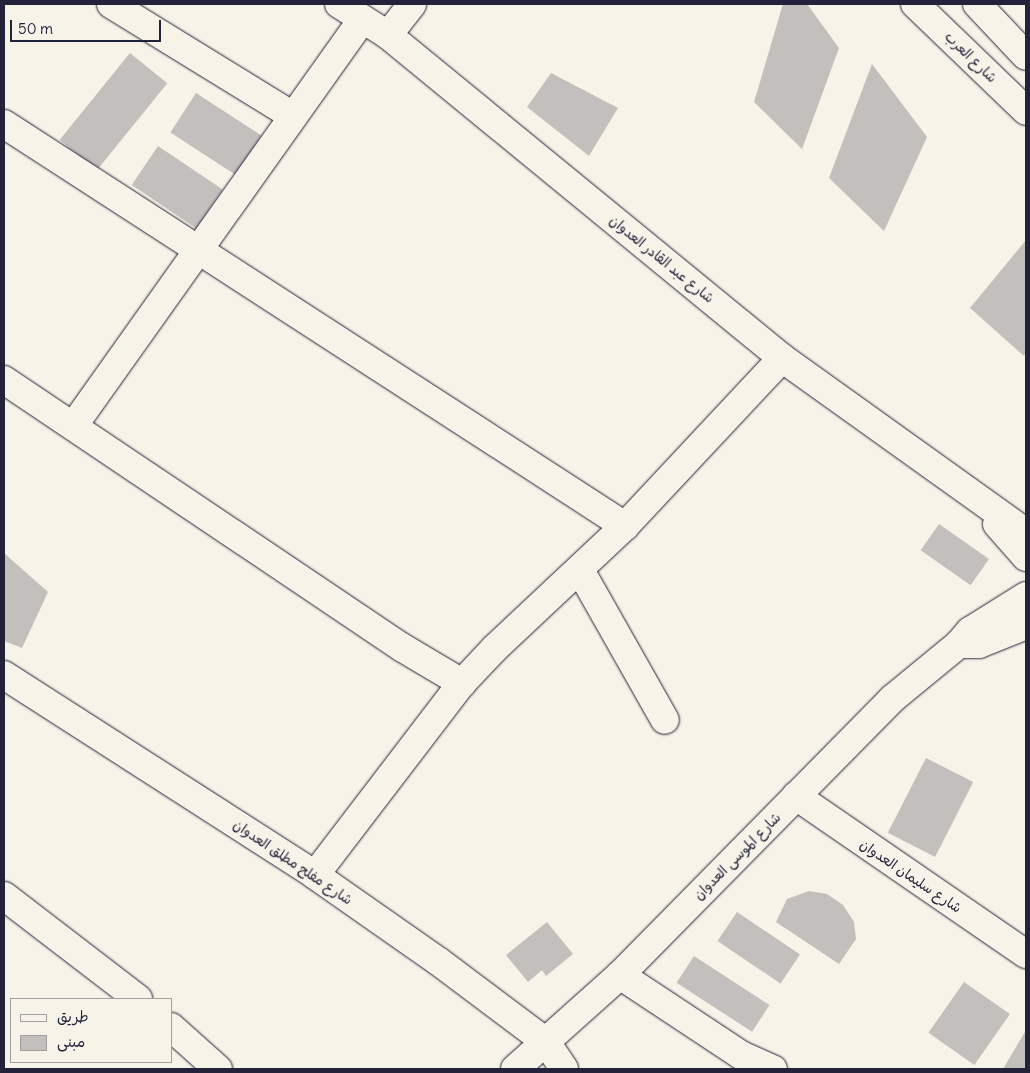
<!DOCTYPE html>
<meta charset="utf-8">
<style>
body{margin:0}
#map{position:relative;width:1030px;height:1073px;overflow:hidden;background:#f7f3e8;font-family:Delius,"Playpen Sans Arabic",sans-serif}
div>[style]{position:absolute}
.building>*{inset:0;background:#c2bfbd;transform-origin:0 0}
.roads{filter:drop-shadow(0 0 1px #22223b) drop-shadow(0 0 1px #22223b)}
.minor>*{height:28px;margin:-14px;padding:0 14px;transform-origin:14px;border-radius:14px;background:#f7f3e8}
.major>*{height:28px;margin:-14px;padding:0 14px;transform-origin:14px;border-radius:14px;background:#f7f3e8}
span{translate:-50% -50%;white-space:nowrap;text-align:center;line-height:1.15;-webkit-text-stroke:4px #f7f3e8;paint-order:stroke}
.street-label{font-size:14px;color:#22223b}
.frame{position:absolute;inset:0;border:5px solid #22223b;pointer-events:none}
.legend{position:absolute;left:10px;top:998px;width:162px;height:65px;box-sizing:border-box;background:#f7f3e8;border:1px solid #a29fa3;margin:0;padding:6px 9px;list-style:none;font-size:15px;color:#22223b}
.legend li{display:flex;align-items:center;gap:10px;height:25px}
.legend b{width:25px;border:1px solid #a29fa3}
.scale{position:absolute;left:10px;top:20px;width:151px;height:22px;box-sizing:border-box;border:2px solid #22223b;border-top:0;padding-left:6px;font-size:15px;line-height:18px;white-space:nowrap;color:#22223b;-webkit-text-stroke:4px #f7f3e8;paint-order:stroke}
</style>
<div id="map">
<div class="building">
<div style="clip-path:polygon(783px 4px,807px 4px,839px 48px,802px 149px,754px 102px)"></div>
<div style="left:130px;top:53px;width:48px;height:112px;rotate:39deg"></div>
<div style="clip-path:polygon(872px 64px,927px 137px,884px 231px,829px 178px)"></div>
<div style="clip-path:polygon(551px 73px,618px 108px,589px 156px,527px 107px)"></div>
<div style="left:196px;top:93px;width:78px;height:47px;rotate:33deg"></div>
<div style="left:158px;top:146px;width:78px;height:47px;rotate:34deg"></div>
<div style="clip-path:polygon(1026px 240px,1026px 353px,1024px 356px,970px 308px)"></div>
<div style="left:939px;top:524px;width:61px;height:32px;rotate:35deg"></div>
<div style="clip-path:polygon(4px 553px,48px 592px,22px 648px,4px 641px)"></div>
<div style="left:926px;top:758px;width:53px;height:84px;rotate:27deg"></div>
<div style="clip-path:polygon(809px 891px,827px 894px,843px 905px,854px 922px,856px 939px,839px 964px,776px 922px,787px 899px)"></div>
<div style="left:737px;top:912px;width:76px;height:35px;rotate:34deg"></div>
<div style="clip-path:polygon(547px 922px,573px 954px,546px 976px,542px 970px,528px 982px,506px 955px)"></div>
<div style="left:694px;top:956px;width:90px;height:32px;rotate:33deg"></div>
<div style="left:964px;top:982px;width:56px;height:62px;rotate:35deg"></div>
<div style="clip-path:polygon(1026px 1030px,1026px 1069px,1003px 1069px)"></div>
</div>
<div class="roads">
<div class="minor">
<div style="left:111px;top:4px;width:214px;rotate:31.6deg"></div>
<div style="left:339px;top:4px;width:58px;rotate:32.3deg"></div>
<div style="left:388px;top:35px;width:509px;rotate:39.34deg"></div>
<div style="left:782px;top:358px;width:300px;rotate:35.6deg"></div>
<div style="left:388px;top:35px;width:39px;rotate:-52deg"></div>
<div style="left:4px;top:124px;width:740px;rotate:32.92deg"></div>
<div style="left:4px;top:380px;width:481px;rotate:33.9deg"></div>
<div style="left:403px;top:648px;width:69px;rotate:30.7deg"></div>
<div style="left:74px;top:425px;width:498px;rotate:-54.6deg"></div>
<div style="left:997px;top:524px;width:44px;rotate:48.7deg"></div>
<div style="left:580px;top:570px;width:172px;rotate:60.5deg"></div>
<div style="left:959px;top:644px;width:20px"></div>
<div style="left:979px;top:644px;width:51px;rotate:-22deg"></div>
<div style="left:4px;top:675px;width:370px;rotate:32.7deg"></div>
<div style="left:315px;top:875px;width:150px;rotate:35deg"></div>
<div style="left:438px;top:961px;width:135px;rotate:36.9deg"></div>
<div style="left:546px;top:1042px;width:32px;rotate:56deg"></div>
<div style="left:796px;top:796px;width:279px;rotate:34.5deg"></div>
<div style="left:315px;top:875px;width:242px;rotate:-52.6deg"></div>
<div style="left:462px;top:683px;width:47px;rotate:-46.7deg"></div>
<div style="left:494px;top:649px;width:180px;rotate:-43.2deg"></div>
<div style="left:625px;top:526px;width:230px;rotate:-46.9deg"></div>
<div style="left:4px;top:896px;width:169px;rotate:37.5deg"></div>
<div style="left:620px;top:975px;width:145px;rotate:33.5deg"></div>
<div style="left:741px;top:1055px;width:35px;rotate:24deg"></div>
<div style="left:171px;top:1027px;width:63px;rotate:41.8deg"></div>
<div style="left:515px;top:1069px;width:141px;rotate:-41.8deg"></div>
<div style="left:620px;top:975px;width:388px;rotate:-45.4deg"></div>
<div style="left:892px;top:699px;width:87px;rotate:-39.4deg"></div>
<div style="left:959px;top:644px;width:17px;rotate:-50deg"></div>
<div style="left:970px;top:631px;width:66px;rotate:-32deg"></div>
</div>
<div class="major">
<div style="left:915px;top:4px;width:154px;rotate:43.9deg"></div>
<div style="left:977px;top:4px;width:71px;rotate:46.7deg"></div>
</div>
</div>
<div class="street-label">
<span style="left:971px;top:57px;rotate:44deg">شارع العرب</span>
<span style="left:662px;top:259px;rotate:39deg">شارع عبد القادر العدوان</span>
<span style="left:737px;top:856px;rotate:-45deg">شارع الموسى العدوان</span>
<span style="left:293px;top:862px;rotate:34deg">شارع مفلح مطلق العدوان</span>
<span style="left:911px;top:876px;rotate:34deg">شارع سليمان العدوان</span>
</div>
<div class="frame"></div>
<ul class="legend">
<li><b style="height:6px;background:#f7f3e8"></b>طريق</li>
<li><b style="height:14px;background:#c2bfbd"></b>مبنى</li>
</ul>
<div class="scale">50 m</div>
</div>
